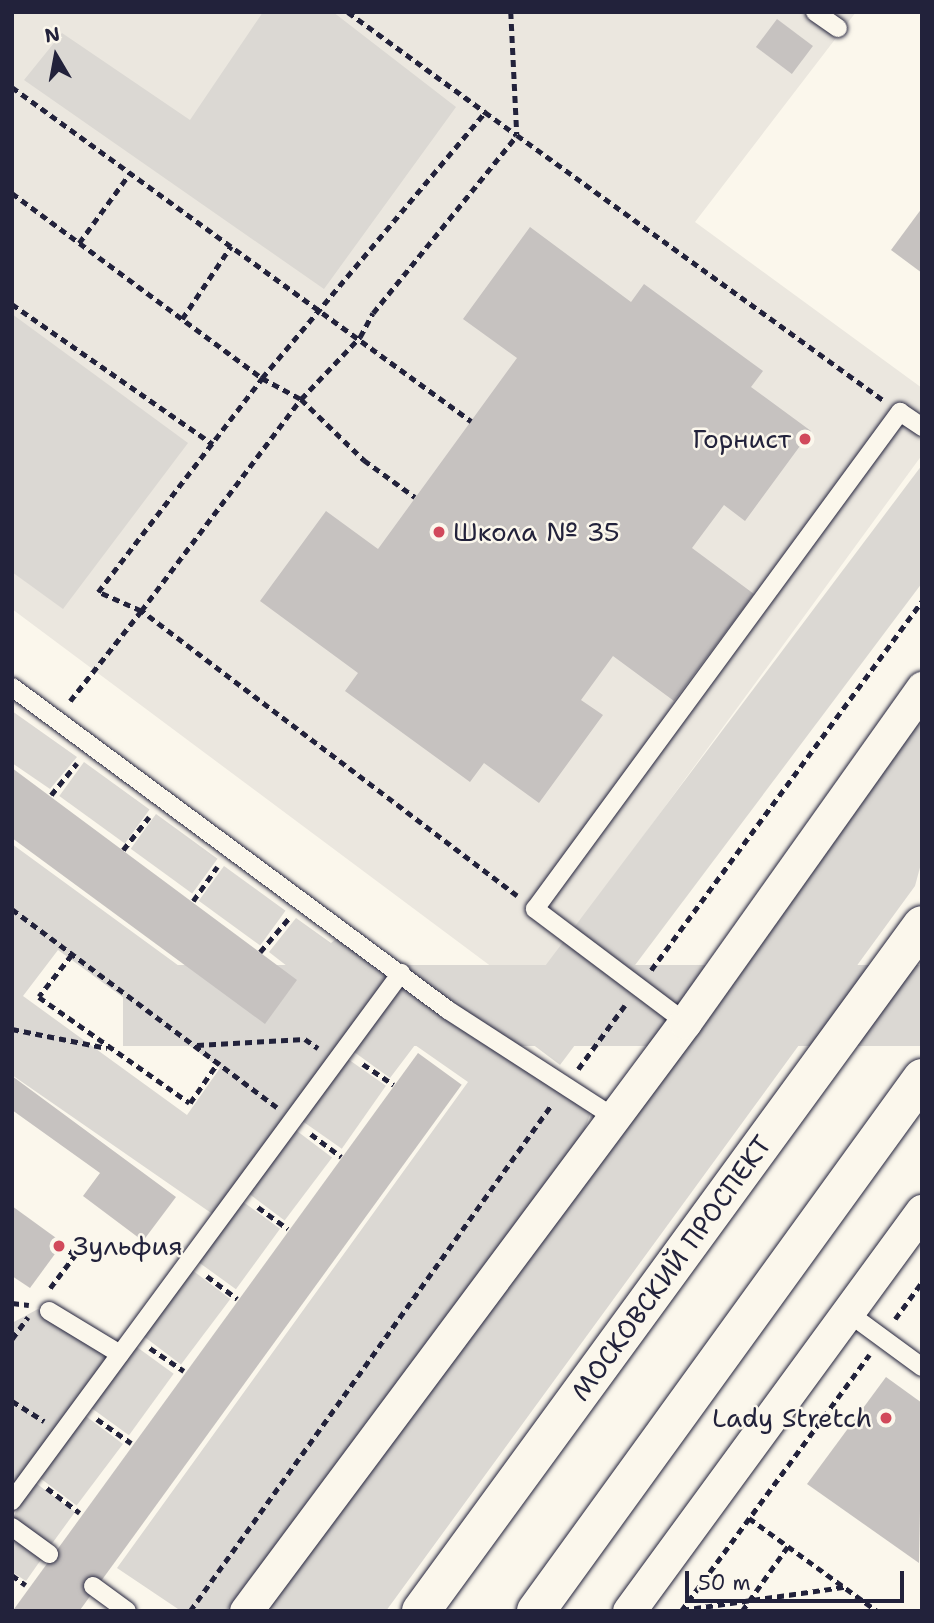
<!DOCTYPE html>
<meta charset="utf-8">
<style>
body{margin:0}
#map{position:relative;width:934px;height:1623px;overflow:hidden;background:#fbf7ec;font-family:"Shantell Sans",sans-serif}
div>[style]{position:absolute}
.built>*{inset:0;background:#ebe7df}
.green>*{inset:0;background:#dbd8d3;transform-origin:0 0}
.building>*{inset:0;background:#c6c2c0;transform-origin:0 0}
.path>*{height:4.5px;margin-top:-2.25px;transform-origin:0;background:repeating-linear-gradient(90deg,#22223b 0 7px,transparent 0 12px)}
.roads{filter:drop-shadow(0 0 2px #22223b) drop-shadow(0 0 2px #22223b)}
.service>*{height:18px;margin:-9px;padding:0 9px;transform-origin:9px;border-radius:9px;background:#fbf7ec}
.minor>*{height:33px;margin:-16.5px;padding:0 16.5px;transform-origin:16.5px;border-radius:16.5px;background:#fbf7ec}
.secondary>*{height:38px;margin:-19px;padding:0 19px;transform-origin:19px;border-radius:19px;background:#fbf7ec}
.dots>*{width:19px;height:19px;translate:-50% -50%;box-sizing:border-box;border:4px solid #fbf7ec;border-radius:50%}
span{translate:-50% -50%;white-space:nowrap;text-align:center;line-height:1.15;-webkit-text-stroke:5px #fbf7ec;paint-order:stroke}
.poi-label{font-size:26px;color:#22223b}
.right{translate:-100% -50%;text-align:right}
.left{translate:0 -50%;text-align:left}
.street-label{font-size:26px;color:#22223b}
.frame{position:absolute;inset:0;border:14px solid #22223b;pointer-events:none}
.north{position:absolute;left:21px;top:21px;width:70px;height:70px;-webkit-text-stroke:5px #fbf7ec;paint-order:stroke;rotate:350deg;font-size:19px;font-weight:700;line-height:28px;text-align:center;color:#22223b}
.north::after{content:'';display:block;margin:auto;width:24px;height:32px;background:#22223b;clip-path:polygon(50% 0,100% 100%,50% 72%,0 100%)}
.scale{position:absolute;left:685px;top:1571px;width:219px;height:32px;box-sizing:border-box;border:4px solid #22223b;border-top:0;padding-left:9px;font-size:21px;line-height:24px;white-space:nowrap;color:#22223b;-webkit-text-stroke:5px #fbf7ec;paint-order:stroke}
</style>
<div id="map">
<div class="built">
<div style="clip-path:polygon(12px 12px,856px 12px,695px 222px,922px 388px,922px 455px,528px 994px,12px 609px)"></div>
</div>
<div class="green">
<div style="clip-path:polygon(263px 12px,333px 12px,456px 107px,324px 289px,24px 80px,62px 33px,190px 120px)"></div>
<div style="clip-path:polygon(12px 314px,188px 443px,63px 609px,12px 572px)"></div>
<div style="clip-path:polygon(922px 465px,922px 583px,560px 1065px,503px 1022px)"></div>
<div style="clip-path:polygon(922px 706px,922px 860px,915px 886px,386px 1611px,265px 1611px)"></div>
<div style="clip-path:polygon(12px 711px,77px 757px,50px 789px,12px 763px)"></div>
<div style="left:84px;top:762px;width:81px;height:42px;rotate:36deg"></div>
<div style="left:156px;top:814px;width:76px;height:43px;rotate:36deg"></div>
<div style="clip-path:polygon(evenodd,12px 844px,264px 1028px,301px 977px,269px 952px,296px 918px,331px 943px,341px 935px,396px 976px,214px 1215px,12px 1075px,12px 844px,58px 950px,220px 1068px,187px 1115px,23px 996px,58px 950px)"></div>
<div style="left:224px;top:866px;width:76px;height:43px;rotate:36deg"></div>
<div style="left:922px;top:965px;width:81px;height:799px;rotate:90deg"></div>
<div style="clip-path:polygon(401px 980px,592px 1109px,584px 1131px,226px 1611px,181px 1611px,117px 1568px,468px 1082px,415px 1045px,390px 1078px,350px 1049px)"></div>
<div style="left:345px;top:1057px;width:50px;height:77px;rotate:35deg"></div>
<div style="left:293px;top:1128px;width:49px;height:79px;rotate:37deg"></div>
<div style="left:242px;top:1201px;width:47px;height:75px;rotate:36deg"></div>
<div style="left:192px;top:1270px;width:48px;height:82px;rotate:37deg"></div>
<div style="clip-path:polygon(38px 1309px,113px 1356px,12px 1494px,12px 1323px)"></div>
<div style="left:134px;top:1345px;width:49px;height:76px;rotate:36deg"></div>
<div style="left:83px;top:1414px;width:50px;height:77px;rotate:37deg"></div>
<div style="clip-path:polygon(33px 1481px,75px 1512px,51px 1545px,12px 1519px)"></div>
<div style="clip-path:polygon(12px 1531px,45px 1554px,26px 1581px,12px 1572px)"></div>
</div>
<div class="building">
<div style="left:777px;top:19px;width:45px;height:35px;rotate:37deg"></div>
<div style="clip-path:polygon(922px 208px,922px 273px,891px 250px)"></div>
<div style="clip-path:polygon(530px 227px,631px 302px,644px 284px,763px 371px,751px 387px,811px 431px,745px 521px,724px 505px,692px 548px,754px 594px,674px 701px,613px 656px,581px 700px,603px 715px,539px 803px,484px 763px,470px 782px,345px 691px,358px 673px,260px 601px,326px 511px,378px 549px,517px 358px,463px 319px)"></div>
<div style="clip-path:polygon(12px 768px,297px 980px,265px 1024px,12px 838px)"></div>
<div style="left:418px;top:1053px;width:54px;height:690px;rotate:36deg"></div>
<div style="clip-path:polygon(12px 1076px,176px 1197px,143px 1241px,83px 1196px,100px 1173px,12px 1110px)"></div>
<div style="clip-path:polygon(12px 1206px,63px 1243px,30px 1288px,12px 1276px)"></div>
<div style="clip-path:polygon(886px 1377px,922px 1403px,919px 1563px,807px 1484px)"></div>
</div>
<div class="path">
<div style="left:348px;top:12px;width:170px;rotate:36.1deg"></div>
<div style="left:511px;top:12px;width:122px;rotate:87.2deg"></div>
<div style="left:12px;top:87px;width:568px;rotate:36.04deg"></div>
<div style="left:12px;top:193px;width:311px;rotate:36.5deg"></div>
<div style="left:262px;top:378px;width:44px;rotate:28.3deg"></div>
<div style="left:301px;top:399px;width:88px;rotate:44.1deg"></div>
<div style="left:364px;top:460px;width:63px;rotate:36deg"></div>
<div style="left:79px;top:243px;width:87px;rotate:-53.9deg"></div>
<div style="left:12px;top:304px;width:245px;rotate:34.9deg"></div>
<div style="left:182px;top:319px;width:88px;rotate:-56.1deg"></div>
<div style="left:70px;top:701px;width:115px;rotate:-51.7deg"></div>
<div style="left:141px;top:611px;width:47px;rotate:-156.2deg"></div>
<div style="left:98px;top:592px;width:270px;rotate:-52.5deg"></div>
<div style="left:262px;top:378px;width:347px;rotate:-50deg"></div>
<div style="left:485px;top:112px;width:39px;rotate:36deg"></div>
<div style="left:51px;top:795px;width:41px;rotate:-50.9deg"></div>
<div style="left:123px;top:850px;width:42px;rotate:-51.8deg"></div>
<div style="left:517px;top:896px;width:472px;rotate:-142.8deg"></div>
<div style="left:141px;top:611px;width:266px;rotate:-53deg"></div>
<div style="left:301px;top:399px;width:86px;rotate:-46.4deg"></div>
<div style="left:360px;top:337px;width:27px;rotate:-62deg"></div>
<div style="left:373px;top:313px;width:229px;rotate:-51deg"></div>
<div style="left:517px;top:135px;width:452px;rotate:35.9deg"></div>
<div style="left:193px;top:901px;width:42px;rotate:-54.8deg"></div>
<div style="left:12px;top:909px;width:331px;rotate:36.8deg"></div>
<div style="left:260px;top:952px;width:45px;rotate:-49.5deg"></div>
<div style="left:72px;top:955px;width:53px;rotate:128.2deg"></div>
<div style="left:39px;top:997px;width:184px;rotate:35.1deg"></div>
<div style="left:190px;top:1103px;width:51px;rotate:-55.4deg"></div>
<div style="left:651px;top:970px;width:458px;rotate:-53.7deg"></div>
<div style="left:12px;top:1029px;width:97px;rotate:11.3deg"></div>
<div style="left:197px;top:1045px;width:108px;rotate:-3.2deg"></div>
<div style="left:305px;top:1039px;width:16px;rotate:35deg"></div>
<div style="left:363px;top:1064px;width:37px;rotate:34deg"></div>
<div style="left:578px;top:1069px;width:79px;rotate:-53.7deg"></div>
<div style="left:311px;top:1134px;width:38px;rotate:37deg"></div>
<div style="left:258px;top:1207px;width:37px;rotate:36deg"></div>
<div style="left:207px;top:1276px;width:38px;rotate:37deg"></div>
<div style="left:50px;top:1288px;width:41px;rotate:-52.9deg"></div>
<div style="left:75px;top:1255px;width:18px;rotate:-151deg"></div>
<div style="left:12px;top:1303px;width:17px;rotate:7deg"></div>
<div style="left:895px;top:1319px;width:46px;rotate:-53.9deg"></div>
<div style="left:12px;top:1339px;width:27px;rotate:-54deg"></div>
<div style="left:150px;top:1348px;width:41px;rotate:34.1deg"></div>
<div style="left:12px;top:1401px;width:38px;rotate:32deg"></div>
<div style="left:97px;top:1419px;width:42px;rotate:35.2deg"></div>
<div style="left:47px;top:1488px;width:41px;rotate:37.1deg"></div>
<div style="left:749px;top:1518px;width:158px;rotate:36deg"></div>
<div style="left:12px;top:1575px;width:17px;rotate:36deg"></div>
<div style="left:682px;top:1610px;width:164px;rotate:-8.1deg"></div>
<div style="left:190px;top:1611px;width:623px;rotate:-54.47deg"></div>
<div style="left:681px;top:1611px;width:318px;rotate:-53.7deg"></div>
<div style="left:742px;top:1611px;width:80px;rotate:-54.7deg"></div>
</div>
<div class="roads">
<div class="service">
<div style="left:815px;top:12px;width:28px;rotate:35deg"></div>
<div style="left:12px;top:687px;width:543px;rotate:36.53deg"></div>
<div style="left:448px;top:1010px;width:195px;rotate:32.9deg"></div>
<div style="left:685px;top:1022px;width:188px;rotate:-143deg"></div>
<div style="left:535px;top:909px;width:617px;rotate:-53.71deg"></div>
<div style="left:900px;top:412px;width:27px;rotate:34deg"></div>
<div style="left:49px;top:1311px;width:83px;rotate:31.2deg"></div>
<div style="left:847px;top:1312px;width:93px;rotate:36.3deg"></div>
<div style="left:12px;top:1501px;width:656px;rotate:-53.62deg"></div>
<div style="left:12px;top:1527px;width:46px;rotate:36.1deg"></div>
<div style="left:93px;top:1586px;width:42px;rotate:36.3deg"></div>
</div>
<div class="minor">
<div style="left:246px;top:1611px;width:735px;rotate:-53.3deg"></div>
<div style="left:685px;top:1022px;width:410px;rotate:-54.6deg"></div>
<div style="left:629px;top:1611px;width:496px;rotate:-53.8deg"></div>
</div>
<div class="secondary">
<div style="left:421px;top:1611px;width:849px;rotate:-53.86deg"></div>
<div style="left:536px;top:1611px;width:658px;rotate:-54.09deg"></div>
</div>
</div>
<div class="dots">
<div style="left:805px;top:439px;background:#d1495b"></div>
<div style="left:439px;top:532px;background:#d1495b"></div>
<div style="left:59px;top:1246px;background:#d1495b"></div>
<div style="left:886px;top:1418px;background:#d1495b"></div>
</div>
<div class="poi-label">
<span class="right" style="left:791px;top:439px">Горнист</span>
<span class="left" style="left:453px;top:532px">Школа № 35</span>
<span class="left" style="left:73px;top:1246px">Зульфия</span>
<span class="right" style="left:872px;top:1418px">Lady Stretch</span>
</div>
<div class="street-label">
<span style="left:671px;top:1268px;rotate:-54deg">МОСКОВСКИЙ ПРОСПЕКТ</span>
</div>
<div class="frame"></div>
<div class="north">N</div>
<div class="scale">50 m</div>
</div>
